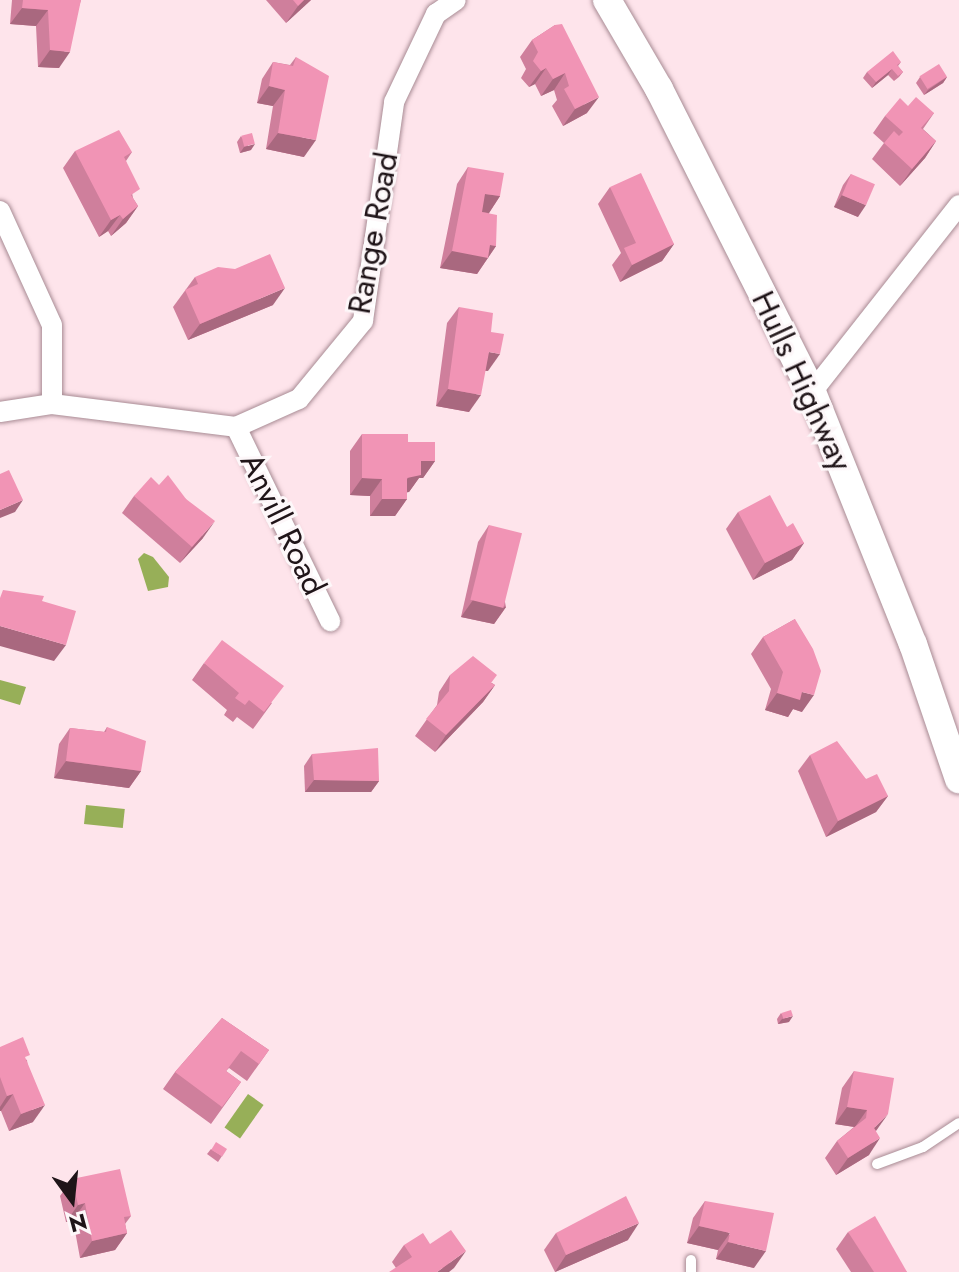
<!DOCTYPE html>
<style>
body{margin:0}
#map{position:relative;width:959px;height:1272px;overflow:hidden;background:#fee4eb;font-family:Jost,sans-serif}
div>[style]{position:absolute}
.water>*{inset:0;background:#97af58;transform-origin:0 0}
.roads{filter:drop-shadow(0 0 2px #a88b94) drop-shadow(0 0 2px #a88b94)}
.lane>*{height:10px;margin:-5px;padding:0 5px;transform-origin:5px;border-radius:5px;background:#fff}
.street>*{height:20px;margin:-10px;padding:0 10px;transform-origin:10px;border-radius:10px;background:#fff}
.secondary>*{height:28px;margin:-14px;padding:0 14px;transform-origin:14px;border-radius:14px;background:#fff}
.wall>*{inset:0;background:#cf7f9c}
.shaded-wall>*{inset:0;background:#a9687f}
.building>*{inset:0;background:#f194b5;transform-origin:0 0}
span{translate:-50% -50%;white-space:nowrap;text-align:center;line-height:1.15;-webkit-text-stroke:6px #fdf7f9;paint-order:stroke}
.street-label{font-size:32px;color:#1f1418}
.north{position:absolute;left:32px;top:1160px;width:80px;height:80px;-webkit-text-stroke:6px #fdf7f9;paint-order:stroke;rotate:165deg;font-size:22px;font-weight:700;line-height:32px;text-align:center;color:#1f1418}
.north::after{content:'';display:block;margin:auto;width:28px;height:36px;background:#1f1418;clip-path:polygon(50% 0,100% 100%,50% 72%,0 100%)}
</style>
<div id="map">
<div class="water">
<div style="clip-path:polygon(144px 553px,153px 557px,169px 577px,168px 587px,148px 591px,138px 559px)"></div>
<div style="clip-path:polygon(0 680px,26px 687px,20px 705px,0 699px)"></div>
<div style="left:86px;top:805px;width:39px;height:19px;rotate:6deg"></div>
<div style="left:248px;top:1094px;width:19px;height:41px;rotate:35deg"></div>
</div>
<div class="roads">
<div class="lane">
<div style="left:877px;top:1164px;width:49px;rotate:-20.3deg"></div>
<div style="left:923px;top:1147px;width:43px;rotate:-33.7deg"></div>
<div style="left:691px;top:1272px;width:12px;rotate:-90deg"></div>
</div>
<div class="street">
<div style="left:0;top:211px;width:125px;rotate:65.5deg"></div>
<div style="left:52px;top:325px;width:79px;rotate:90deg"></div>
<div style="left:812px;top:392px;width:238px;rotate:-51.8deg"></div>
<div style="left:0;top:412px;width:53px;rotate:-8.7deg"></div>
<div style="left:52px;top:404px;width:185px;rotate:7.1deg"></div>
<div style="left:236px;top:427px;width:69px;rotate:-24deg"></div>
<div style="left:299px;top:399px;width:101px;rotate:-50.6deg"></div>
<div style="left:363px;top:321px;width:221px;rotate:-81.9deg"></div>
<div style="left:394px;top:102px;width:98px;rotate:-64.5deg"></div>
<div style="left:436px;top:14px;width:24px;rotate:-35deg"></div>
<div style="left:236px;top:427px;width:216px;rotate:64.1deg"></div>
</div>
<div class="secondary">
<div style="left:607px;top:0;width:103px;rotate:59.7deg"></div>
<div style="left:659px;top:89px;width:339px;rotate:63.2deg"></div>
<div style="left:812px;top:392px;width:271px;rotate:68.2deg"></div>
<div style="left:913px;top:644px;width:143px;rotate:71.2deg"></div>
</div>
</div>
<div class="wall">
<div style="clip-path:polygon(12px 0,81px 0,59px 68px,38px 67px,36px 26px,10px 24px)"></div>
<div style="clip-path:polygon(266px 0,311px 0,286px 23px)"></div>
<div style="clip-path:polygon(555px 25px,587px 113px,563px 126px,552px 106px,557px 100px,554px 90px,541px 96px,535px 84px,529px 87px,521px 78px,526px 69px,520px 57px,532px 40px)"></div>
<div style="clip-path:polygon(296px 57px,304px 157px,266px 149px,273px 106px,257px 103px,262px 79px,273px 62px,290px 65px)"></div>
<div style="clip-path:polygon(901px 62px,898px 66px,903px 72px,899px 77px,894px 81px,888px 75px,872px 88px,863px 78px,867px 72px)"></div>
<div style="clip-path:polygon(920px 77px,947px 77px,943px 83px,924px 95px,916px 83px)"></div>
<div style="clip-path:polygon(908px 106px,934px 113px,923px 129px,936px 141px,925px 158px,900px 186px,872px 159px,884px 143px,873px 133px,885px 116px)"></div>
<div style="clip-path:polygon(241px 136px,251px 150px,240px 153px,237px 142px)"></div>
<div style="clip-path:polygon(75px 151px,132px 152px,126px 161px,133px 198px,138px 206px,126px 223px,111px 236px,108px 231px,99px 237px,63px 168px)"></div>
<div style="clip-path:polygon(468px 167px,500px 196px,489px 213px,496px 246px,477px 274px,440px 268px,457px 184px)"></div>
<div style="clip-path:polygon(851px 174px,858px 217px,834px 207px,843px 185px)"></div>
<div style="clip-path:polygon(610px 187px,674px 244px,662px 261px,620px 282px,612px 265px,621px 253px,598px 204px)"></div>
<div style="clip-path:polygon(195px 277px,273px 305px,188px 340px,173px 307px)"></div>
<div style="clip-path:polygon(459px 307px,488px 371px,485px 371px,469px 412px,436px 406px,447px 323px)"></div>
<div style="clip-path:polygon(362px 434px,408px 442px,435px 461px,423px 478px,419px 478px,409px 492px,407px 492px,407px 499px,395px 516px,370px 516px,370px 496px,350px 495px,350px 451px)"></div>
<div style="clip-path:polygon(159px 485px,186px 499px,203px 538px,180px 563px,122px 513px,134px 496px)"></div>
<div style="clip-path:polygon(738px 512px,787px 527px,804px 543px,792px 560px,753px 580px,726px 529px)"></div>
<div style="clip-path:polygon(489px 525px,506px 607px,494px 624px,461px 617px,478px 542px)"></div>
<div style="clip-path:polygon(795px 619px,802px 712px,793px 709px,788px 717px,765px 710px,771px 689px,751px 654px,763px 637px)"></div>
<div style="clip-path:polygon(204px 663px,272px 703px,253px 729px,237px 717px,233px 722px,224px 715px,227px 710px,192px 680px)"></div>
<div style="clip-path:polygon(450px 675px,492px 683px,495px 685px,483px 702px,435px 752px,415px 736px,437px 705px,439px 692px)"></div>
<div style="clip-path:polygon(107px 727px,141px 771px,129px 788px,54px 778px,59px 744px,70px 728px,104px 732px)"></div>
<div style="clip-path:polygon(312px 754px,379px 781px,371px 792px,305px 792px,304px 766px)"></div>
<div style="clip-path:polygon(810px 755px,866px 779px,888px 796px,876px 812px,826px 837px,798px 771px)"></div>
<div style="clip-path:polygon(781px 1013px,789px 1022px,778px 1024px,777px 1019px)"></div>
<div style="clip-path:polygon(222px 1018px,269px 1050px,247px 1081px,229px 1068px,226px 1071px,241px 1082px,211px 1124px,163px 1089px,175px 1072px)"></div>
<div style="clip-path:polygon(0 1047px,27px 1060px,33px 1122px,9px 1131px,1px 1111px,0 1111px)"></div>
<div style="clip-path:polygon(854px 1071px,876px 1131px,869px 1155px,836px 1175px,825px 1158px,837px 1141px,854px 1127px,835px 1124px,842px 1088px)"></div>
<div style="clip-path:polygon(211px 1149px,222px 1156px,218px 1162px,207px 1154px)"></div>
<div style="clip-path:polygon(72px 1179px,131px 1216px,125px 1224px,127px 1233px,115px 1250px,80px 1258px,73px 1220px,66px 1222px,60px 1196px)"></div>
<div style="clip-path:polygon(705px 1201px,754px 1268px,716px 1259px,718px 1250px,687px 1243px,693px 1218px)"></div>
<div style="clip-path:polygon(848px 1232px,907px 1272px,851px 1272px,836px 1249px)"></div>
<div style="clip-path:polygon(556px 1233px,628px 1240px,555px 1272px,544px 1250px)"></div>
<div style="clip-path:polygon(430px 1244px,454px 1268px,396px 1268px,392px 1262px,404px 1245px)"></div>
</div>
<div class="shaded-wall">
<div style="clip-path:polygon(304px 0,311px 0,286px 23px,298px 6px)"></div>
<div style="clip-path:polygon(22px 8px,48px 10px,36px 26px,10px 24px)"></div>
<div style="clip-path:polygon(50px 50px,70px 52px,59px 68px,38px 67px)"></div>
<div style="clip-path:polygon(546px 68px,535px 84px,529px 87px,541px 71px)"></div>
<div style="clip-path:polygon(892px 69px,888px 75px,872px 88px,876px 82px)"></div>
<div style="clip-path:polygon(565px 73px,554px 90px,541px 96px,553px 79px)"></div>
<div style="clip-path:polygon(947px 77px,943px 83px,924px 95px,928px 90px)"></div>
<div style="clip-path:polygon(269px 86px,285px 90px,273px 106px,257px 103px)"></div>
<div style="clip-path:polygon(599px 97px,587px 113px,563px 126px,575px 109px)"></div>
<div style="clip-path:polygon(278px 133px,316px 140px,304px 157px,266px 149px)"></div>
<div style="clip-path:polygon(936px 141px,925px 158px,900px 186px,912px 169px)"></div>
<div style="clip-path:polygon(255px 144px,251px 150px,240px 153px,244px 147px)"></div>
<div style="clip-path:polygon(485px 194px,500px 196px,489px 213px,473px 211px)"></div>
<div style="clip-path:polygon(842px 195px,866px 205px,858px 217px,834px 207px)"></div>
<div style="clip-path:polygon(138px 206px,126px 223px,111px 236px,123px 219px)"></div>
<div style="clip-path:polygon(120px 215px,108px 231px,99px 237px,111px 220px)"></div>
<div style="clip-path:polygon(674px 244px,662px 261px,620px 282px,632px 265px)"></div>
<div style="clip-path:polygon(490px 245px,496px 246px,477px 274px,440px 268px,452px 251px)"></div>
<div style="clip-path:polygon(285px 288px,273px 305px,188px 340px,200px 324px)"></div>
<div style="clip-path:polygon(489px 352px,500px 354px,488px 371px,477px 369px)"></div>
<div style="clip-path:polygon(448px 389px,481px 395px,469px 412px,436px 406px)"></div>
<div style="clip-path:polygon(421px 461px,435px 461px,423px 478px,419px 478px,409px 492px,395px 495px)"></div>
<div style="clip-path:polygon(362px 478px,382px 479px,370px 496px,350px 495px)"></div>
<div style="clip-path:polygon(382px 499px,407px 499px,395px 516px,370px 516px)"></div>
<div style="clip-path:polygon(23px 500px,15px 512px,0 518px,0 510px)"></div>
<div style="clip-path:polygon(215px 521px,203px 538px,180px 563px,192px 547px)"></div>
<div style="clip-path:polygon(804px 543px,792px 560px,753px 580px,765px 563px)"></div>
<div style="clip-path:polygon(473px 600px,506px 607px,494px 624px,461px 617px)"></div>
<div style="clip-path:polygon(0 626px,66px 645px,54px 661px,0 646px)"></div>
<div style="clip-path:polygon(495px 685px,483px 702px,435px 752px,446px 735px)"></div>
<div style="clip-path:polygon(802px 692px,814px 695px,802px 712px,793px 709px,788px 717px,765px 710px,777px 693px)"></div>
<div style="clip-path:polygon(66px 761px,141px 771px,129px 788px,54px 778px)"></div>
<div style="clip-path:polygon(314px 780px,379px 781px,371px 792px,305px 792px)"></div>
<div style="clip-path:polygon(888px 796px,876px 812px,826px 837px,838px 821px)"></div>
<div style="clip-path:polygon(793px 1016px,789px 1022px,778px 1024px,782px 1019px)"></div>
<div style="clip-path:polygon(13px 1094px,1px 1111px,0 1111px,0 1107px,7px 1096px)"></div>
<div style="clip-path:polygon(45px 1105px,33px 1122px,9px 1131px,21px 1114px)"></div>
<div style="clip-path:polygon(847px 1107px,867px 1110px,855px 1127px,835px 1124px)"></div>
<div style="clip-path:polygon(888px 1114px,876px 1131px,874px 1128px)"></div>
<div style="clip-path:polygon(880px 1138px,869px 1155px,836px 1175px,848px 1158px)"></div>
<div style="clip-path:polygon(85px 1203px,73px 1220px,66px 1222px,78px 1205px)"></div>
<div style="clip-path:polygon(639px 1223px,628px 1240px,555px 1272px,566px 1255px)"></div>
<div style="clip-path:polygon(699px 1226px,730px 1233px,718px 1250px,687px 1243px)"></div>
<div style="clip-path:polygon(127px 1233px,115px 1250px,80px 1258px,92px 1241px)"></div>
<div style="clip-path:polygon(728px 1242px,766px 1251px,754px 1268px,716px 1259px)"></div>
<div style="clip-path:polygon(466px 1251px,454px 1268px,449px 1272px,437px 1272px)"></div>
</div>
<div class="building">
<div style="clip-path:polygon(23px 0,81px 0,70px 52px,50px 50px,48px 10px,22px 8px)"></div>
<div style="clip-path:polygon(293px 0,304px 0,298px 6px)"></div>
<div style="clip-path:polygon(562px 24px,599px 97px,575px 109px,564px 89px,569px 86px,565px 73px,553px 79px,546px 68px,541px 71px,533px 61px,538px 52px,532px 40px,555px 25px)"></div>
<div style="clip-path:polygon(893px 51px,901px 62px,897px 65px,903px 72px,898px 76px,892px 69px,876px 82px,867px 72px)"></div>
<div style="clip-path:polygon(296px 57px,329px 76px,316px 140px,278px 133px,285px 90px,269px 86px,273px 62px,293px 66px)"></div>
<div style="left:939px;top:64px;width:15px;height:23px;rotate:58deg"></div>
<div style="clip-path:polygon(916px 97px,934px 113px,921px 128px,936px 141px,912px 169px,884px 143px,894px 131px,899px 136px,903px 132px,885px 116px,900px 98px,908px 106px)"></div>
<div style="clip-path:polygon(119px 130px,132px 152px,124px 157px,140px 189px,131px 195px,138px 206px,123px 219px,120px 215px,111px 220px,75px 151px)"></div>
<div style="left:252px;top:133px;width:11px;height:11px;rotate:75deg"></div>
<div style="clip-path:polygon(468px 167px,504px 173px,500px 196px,485px 194px,482px 212px,497px 215px,496px 246px,490px 245px,488px 258px,452px 251px)"></div>
<div style="clip-path:polygon(641px 173px,674px 244px,632px 265px,624px 248px,636px 243px,610px 187px)"></div>
<div style="left:851px;top:174px;width:26px;height:23px;rotate:23deg"></div>
<div style="clip-path:polygon(270px 254px,285px 288px,200px 324px,185px 290px,198px 284px,195px 277px,218px 267px,235px 269px)"></div>
<div style="clip-path:polygon(459px 307px,493px 313px,491px 332px,504px 334px,500px 354px,489px 352px,481px 395px,448px 389px)"></div>
<div style="clip-path:polygon(362px 434px,408px 434px,408px 442px,435px 442px,435px 461px,421px 461px,421px 475px,407px 478px,407px 499px,382px 499px,382px 479px,362px 478px)"></div>
<div style="clip-path:polygon(9px 470px,23px 500px,0 510px,0 474px)"></div>
<div style="clip-path:polygon(168px 475px,186px 499px,215px 521px,192px 547px,134px 496px,151px 477px,159px 485px)"></div>
<div style="clip-path:polygon(770px 495px,787px 527px,793px 523px,804px 543px,765px 563px,738px 512px)"></div>
<div style="left:489px;top:525px;width:34px;height:77px;rotate:14deg"></div>
<div style="clip-path:polygon(3px 590px,44px 596px,42px 601px,76px 611px,66px 645px,0 626px,0 598px)"></div>
<div style="clip-path:polygon(795px 619px,813px 649px,821px 671px,814px 695px,802px 692px,800px 700px,777px 693px,783px 672px,763px 637px)"></div>
<div style="clip-path:polygon(222px 640px,284px 686px,264px 712px,249px 700px,245px 705px,235px 698px,239px 693px,204px 663px)"></div>
<div style="clip-path:polygon(473px 656px,497px 675px,491px 683px,495px 685px,446px 735px,426px 719px,449px 691px,450px 675px)"></div>
<div style="clip-path:polygon(107px 727px,146px 741px,141px 771px,66px 761px,70px 728px,106px 732px)"></div>
<div style="clip-path:polygon(837px 741px,866px 779px,877px 774px,888px 796px,838px 821px,810px 755px)"></div>
<div style="clip-path:polygon(378px 748px,379px 781px,314px 780px,312px 754px)"></div>
<div style="left:791px;top:1010px;width:6px;height:10px;rotate:72deg"></div>
<div style="clip-path:polygon(222px 1018px,269px 1050px,259px 1064px,241px 1051px,226px 1071px,241px 1082px,222px 1107px,175px 1072px)"></div>
<div style="clip-path:polygon(23px 1037px,30px 1055px,25px 1057px,45px 1105px,21px 1114px,13px 1094px,7px 1096px,0 1077px,0 1047px)"></div>
<div style="clip-path:polygon(854px 1071px,894px 1078px,888px 1114px,874px 1128px,880px 1138px,848px 1158px,837px 1141px,866px 1118px,867px 1110px,847px 1107px)"></div>
<div style="left:216px;top:1142px;width:13px;height:9px;rotate:32deg"></div>
<div style="clip-path:polygon(120px 1169px,131px 1216px,124px 1217px,127px 1233px,92px 1241px,85px 1203px,78px 1205px,72px 1179px)"></div>
<div style="clip-path:polygon(626px 1196px,639px 1223px,566px 1255px,556px 1233px)"></div>
<div style="clip-path:polygon(705px 1201px,774px 1213px,766px 1251px,728px 1242px,730px 1233px,699px 1226px)"></div>
<div style="clip-path:polygon(875px 1216px,907px 1272px,874px 1272px,848px 1232px)"></div>
<div style="clip-path:polygon(451px 1230px,466px 1251px,437px 1272px,389px 1272px,412px 1257px,404px 1245px,423px 1233px,430px 1244px)"></div>
</div>
<div class="street-label">
<span style="left:373px;top:233px;rotate:-80deg">Range Road</span>
<span style="left:802px;top:381px;rotate:65deg">Hulls Highway</span>
<span style="left:283px;top:524px;rotate:64deg">Anvill Road</span>
</div>
<div class="north">N</div>
</div>
